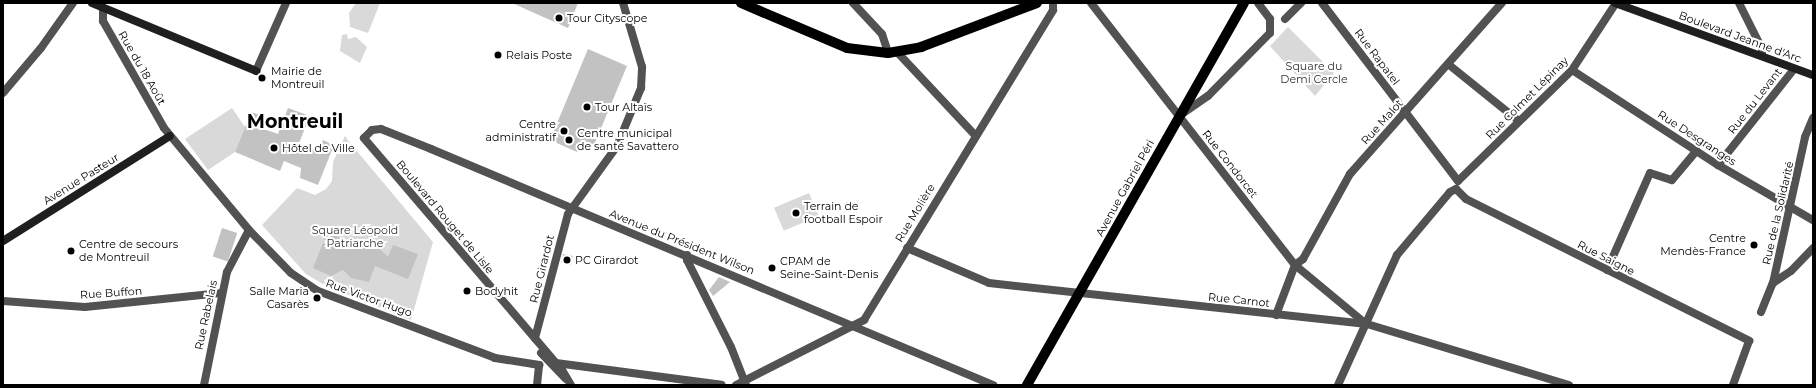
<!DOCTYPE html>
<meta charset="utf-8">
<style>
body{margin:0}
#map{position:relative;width:1816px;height:388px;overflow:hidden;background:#fff;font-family:Montserrat,sans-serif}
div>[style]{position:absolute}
.green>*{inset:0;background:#d9d9d9;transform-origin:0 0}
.building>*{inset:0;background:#c2c2c2;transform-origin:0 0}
.street>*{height:8px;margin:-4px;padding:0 4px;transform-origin:4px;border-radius:4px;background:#525252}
.secondary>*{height:8px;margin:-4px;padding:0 4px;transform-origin:4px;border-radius:4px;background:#1f1f1f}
.primary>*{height:10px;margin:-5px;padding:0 5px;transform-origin:5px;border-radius:5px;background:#000}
.dots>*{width:11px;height:11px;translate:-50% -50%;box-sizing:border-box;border:2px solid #fff;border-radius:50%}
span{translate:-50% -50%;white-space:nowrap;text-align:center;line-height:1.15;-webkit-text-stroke:4px #fff;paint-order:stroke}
.poi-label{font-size:11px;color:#000}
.left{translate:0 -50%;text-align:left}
.right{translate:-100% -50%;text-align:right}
.street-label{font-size:11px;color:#000}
.park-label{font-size:11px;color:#303030}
.town-label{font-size:19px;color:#000;font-weight:700}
.frame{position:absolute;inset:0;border:4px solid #000;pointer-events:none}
</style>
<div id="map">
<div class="green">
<div style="clip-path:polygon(356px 3px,380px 3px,368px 33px,350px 27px,349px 13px)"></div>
<div style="clip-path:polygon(1288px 27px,1334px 73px,1315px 96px,1270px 46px)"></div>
<div style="clip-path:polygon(347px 34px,348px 39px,356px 37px,367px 47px,360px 63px,340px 51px,342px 35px)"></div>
<div style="clip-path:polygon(232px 108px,245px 127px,235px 152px,208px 170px,185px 139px)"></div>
<div style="clip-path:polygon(345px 136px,350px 143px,346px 147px,352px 154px,356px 150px,433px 242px,411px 320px,328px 287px,306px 274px,262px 225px,297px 188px,315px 195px,326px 189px,332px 181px,333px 162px)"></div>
<div style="left:809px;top:193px;width:25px;height:38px;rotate:67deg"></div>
</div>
<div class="building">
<div style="clip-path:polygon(512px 3px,578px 3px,568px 28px)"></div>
<div style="clip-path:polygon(588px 49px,627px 66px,594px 145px,582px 140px,577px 152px,550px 140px)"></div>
<div style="clip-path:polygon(288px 108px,310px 116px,299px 143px,318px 151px,323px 140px,334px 145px,318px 185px,300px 178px,301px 168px,284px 161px,280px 171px,235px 152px,251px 112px,262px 116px,258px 127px,278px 134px)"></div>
<div style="left:222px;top:228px;width:16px;height:30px;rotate:18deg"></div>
<div style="clip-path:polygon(327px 233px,349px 241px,355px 249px,366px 243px,380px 249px,388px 257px,393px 245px,418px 254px,408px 279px,375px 266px,369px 282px,351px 278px,343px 270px,331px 276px,313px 268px)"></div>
<div style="left:563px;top:254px;width:10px;height:9px;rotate:11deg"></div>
<div style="clip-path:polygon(719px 277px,730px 282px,713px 296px,709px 290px)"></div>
</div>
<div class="street">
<div style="left:853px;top:3px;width:42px;rotate:46.9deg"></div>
<div style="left:882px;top:34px;width:20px;rotate:72deg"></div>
<div style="left:1091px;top:3px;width:332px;rotate:52.1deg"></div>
<div style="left:1295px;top:265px;width:92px;rotate:39.7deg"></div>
<div style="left:1322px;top:3px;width:224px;rotate:52.6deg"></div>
<div style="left:1458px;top:181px;width:159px;rotate:-44.2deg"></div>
<div style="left:1572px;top:70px;width:80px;rotate:-56.7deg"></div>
<div style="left:1739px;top:3px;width:51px;rotate:63.4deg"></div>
<div style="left:1762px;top:49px;width:7px;rotate:90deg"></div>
<div style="left:103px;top:8px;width:13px;rotate:90deg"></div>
<div style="left:103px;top:21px;width:123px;rotate:60.3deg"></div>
<div style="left:164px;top:128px;width:133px;rotate:50.2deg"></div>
<div style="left:249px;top:230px;width:60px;rotate:45.7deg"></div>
<div style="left:291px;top:273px;width:32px;rotate:34deg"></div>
<div style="left:318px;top:291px;width:189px;rotate:20.7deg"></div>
<div style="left:495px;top:358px;width:45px;rotate:9deg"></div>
<div style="left:1285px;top:19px;width:23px;rotate:-45deg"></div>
<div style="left:898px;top:53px;width:112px;rotate:46.8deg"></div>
<div style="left:1448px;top:64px;width:91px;rotate:38.8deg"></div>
<div style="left:1572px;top:70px;width:174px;rotate:33.1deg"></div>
<div style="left:1718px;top:165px;width:110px;rotate:30.1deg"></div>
<div style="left:256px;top:71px;width:74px;rotate:-66.2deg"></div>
<div style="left:3px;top:93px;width:59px;rotate:-49.8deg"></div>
<div style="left:41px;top:48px;width:55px;rotate:-54.6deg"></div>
<div style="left:1182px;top:114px;width:32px;rotate:-35deg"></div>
<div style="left:1208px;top:96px;width:88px;rotate:-45.5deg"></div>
<div style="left:1270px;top:33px;width:14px;rotate:-90deg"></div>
<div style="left:1270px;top:19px;width:20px;rotate:-127deg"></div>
<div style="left:1718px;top:165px;width:122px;rotate:-51.6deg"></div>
<div style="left:907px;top:248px;width:89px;rotate:23.1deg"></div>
<div style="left:989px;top:283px;width:380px;rotate:6.2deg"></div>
<div style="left:1367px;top:324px;width:211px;rotate:16.8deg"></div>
<div style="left:687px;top:255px;width:5px;rotate:90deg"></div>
<div style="left:687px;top:260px;width:97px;rotate:63.2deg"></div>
<div style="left:731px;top:347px;width:41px;rotate:68.5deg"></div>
<div style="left:1607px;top:270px;width:106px;rotate:-66.1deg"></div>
<div style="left:1650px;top:173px;width:23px;rotate:18deg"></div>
<div style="left:1672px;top:180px;width:38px;rotate:-50deg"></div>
<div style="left:1773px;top:283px;width:22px;rotate:-34deg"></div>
<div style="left:1791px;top:271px;width:32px;rotate:-46deg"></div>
<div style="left:3px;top:301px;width:82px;rotate:4.2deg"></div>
<div style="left:85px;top:307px;width:137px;rotate:-5.9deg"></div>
<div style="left:1761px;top:312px;width:31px;rotate:-68deg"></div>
<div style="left:1773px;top:283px;width:149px;rotate:-77.6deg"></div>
<div style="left:1805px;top:137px;width:21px;rotate:-67deg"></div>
<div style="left:1276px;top:315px;width:53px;rotate:-69.2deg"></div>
<div style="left:1295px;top:265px;width:10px;rotate:-37deg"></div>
<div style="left:1303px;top:259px;width:97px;rotate:-61.1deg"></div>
<div style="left:1350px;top:174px;width:229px;rotate:-48.4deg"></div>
<div style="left:535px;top:338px;width:128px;rotate:-75.1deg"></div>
<div style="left:568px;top:214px;width:84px;rotate:-54.2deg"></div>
<div style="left:617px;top:146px;width:63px;rotate:-67.5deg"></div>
<div style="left:641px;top:88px;width:21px;rotate:-87deg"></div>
<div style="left:642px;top:67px;width:67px;rotate:-106.5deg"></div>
<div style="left:541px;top:353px;width:36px;rotate:46deg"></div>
<div style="left:556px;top:363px;width:167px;rotate:7.5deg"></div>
<div style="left:204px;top:385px;width:115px;rotate:-78.5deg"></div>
<div style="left:227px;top:272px;width:47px;rotate:-62.4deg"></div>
<div style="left:537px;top:385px;width:20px;rotate:-84deg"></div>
<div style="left:571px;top:385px;width:17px;rotate:-121deg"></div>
<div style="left:562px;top:370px;width:305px;rotate:-130.5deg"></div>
<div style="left:364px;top:138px;width:11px;rotate:-45deg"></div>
<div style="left:372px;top:130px;width:9px;rotate:-6deg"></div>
<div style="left:381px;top:129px;width:54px;rotate:21.8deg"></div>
<div style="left:431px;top:149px;width:610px;rotate:22.78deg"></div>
<div style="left:736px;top:385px;width:144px;rotate:-26.9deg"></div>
<div style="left:864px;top:320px;width:363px;rotate:-58.6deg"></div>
<div style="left:1053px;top:10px;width:7px;rotate:-90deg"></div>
<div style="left:1338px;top:385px;width:143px;rotate:-65.6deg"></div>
<div style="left:1397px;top:255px;width:82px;rotate:-49.9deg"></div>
<div style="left:1450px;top:192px;width:7px;rotate:-27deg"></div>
<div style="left:1456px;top:189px;width:14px;rotate:45deg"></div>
<div style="left:1466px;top:199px;width:317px;rotate:26.6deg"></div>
<div style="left:1749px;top:341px;width:47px;rotate:110deg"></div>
</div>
<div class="secondary">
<div style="left:92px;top:3px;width:178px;rotate:22.5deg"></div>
<div style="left:1615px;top:3px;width:211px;rotate:20deg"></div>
<div style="left:3px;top:241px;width:197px;rotate:-32.2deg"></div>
</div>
<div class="primary">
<div style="left:741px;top:3px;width:115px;rotate:23deg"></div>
<div style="left:847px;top:48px;width:41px;rotate:7deg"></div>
<div style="left:888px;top:53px;width:34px;rotate:-10deg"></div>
<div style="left:921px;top:47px;width:124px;rotate:-20.8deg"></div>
<div style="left:1027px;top:385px;width:439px;rotate:-60.4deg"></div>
</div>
<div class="dots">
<div style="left:559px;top:18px;background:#000"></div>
<div style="left:498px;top:55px;background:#000"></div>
<div style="left:262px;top:78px;background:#000"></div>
<div style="left:587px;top:107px;background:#000"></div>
<div style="left:564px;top:131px;background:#000"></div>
<div style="left:569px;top:140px;background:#000"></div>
<div style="left:274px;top:148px;background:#000"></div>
<div style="left:796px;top:213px;background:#000"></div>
<div style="left:1754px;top:245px;background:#000"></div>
<div style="left:71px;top:251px;background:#000"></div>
<div style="left:567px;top:260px;background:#000"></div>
<div style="left:772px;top:268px;background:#000"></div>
<div style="left:467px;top:291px;background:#000"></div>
<div style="left:317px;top:298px;background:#000"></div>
</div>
<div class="poi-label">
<span class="left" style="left:567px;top:18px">Tour Cityscope</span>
<span class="left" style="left:506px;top:55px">Relais Poste</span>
<span class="left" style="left:271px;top:78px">Mairie de<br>Montreuil</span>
<span class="left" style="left:595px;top:107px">Tour Altaïs</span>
<span class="right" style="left:556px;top:131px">Centre<br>administratif</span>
<span class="left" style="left:577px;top:140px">Centre municipal<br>de santé Savattero</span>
<span class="left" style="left:282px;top:148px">Hôtel de Ville</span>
<span class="left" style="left:804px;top:213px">Terrain de<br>football Espoir</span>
<span class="right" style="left:1746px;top:245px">Centre<br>Mendès-France</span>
<span class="left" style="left:79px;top:251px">Centre de secours<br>de Montreuil</span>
<span class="left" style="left:575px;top:260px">PC Girardot</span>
<span class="left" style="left:780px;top:268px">CPAM de<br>Seine-Saint-Denis</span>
<span class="left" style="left:475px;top:291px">Bodyhit</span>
<span class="right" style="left:309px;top:298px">Salle Maria<br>Casarès</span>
</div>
<div class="street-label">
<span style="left:1740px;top:37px;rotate:20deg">Boulevard Jeanne d'Arc</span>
<span style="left:1377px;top:57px;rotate:53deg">Rue Rapatel</span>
<span style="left:142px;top:68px;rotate:60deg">Rue du 18 Août</span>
<span style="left:1527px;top:98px;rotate:-45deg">Rue Colmet Lépinay</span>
<span style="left:1755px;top:101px;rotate:-52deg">Rue du Levant</span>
<span style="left:1382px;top:122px;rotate:-48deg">Rue Malot</span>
<span style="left:1697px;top:138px;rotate:33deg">Rue Desgranges</span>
<span style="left:1230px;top:164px;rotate:52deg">Rue Condorcet</span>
<span style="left:81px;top:179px;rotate:-32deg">Avenue Pasteur</span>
<span style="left:1125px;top:188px;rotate:-61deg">Avenue Gabriel Péri</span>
<span style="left:915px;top:213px;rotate:-59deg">Rue Molière</span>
<span style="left:1778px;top:213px;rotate:-77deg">Rue de la Solidarité</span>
<span style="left:445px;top:217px;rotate:50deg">Boulevard Rouget de Lisle</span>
<span style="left:682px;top:242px;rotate:22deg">Avenue du Président Wilson</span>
<span style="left:1606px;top:258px;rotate:27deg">Rue Saigne</span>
<span style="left:542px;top:269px;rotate:-76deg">Rue Girardot</span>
<span style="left:111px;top:293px;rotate:-4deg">Rue Buffon</span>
<span style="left:369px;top:298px;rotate:20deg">Rue Victor Hugo</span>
<span style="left:1239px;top:300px;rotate:6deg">Rue Carnot</span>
<span style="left:206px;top:315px;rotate:-78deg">Rue Rabelais</span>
</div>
<div class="park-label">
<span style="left:1314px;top:73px">Square du<br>Demi Cercle</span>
<span style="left:355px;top:237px">Square Léopold<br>Patriarche</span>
</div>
<div class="town-label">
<span style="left:295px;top:122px">Montreuil</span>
</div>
<div class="frame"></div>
</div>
